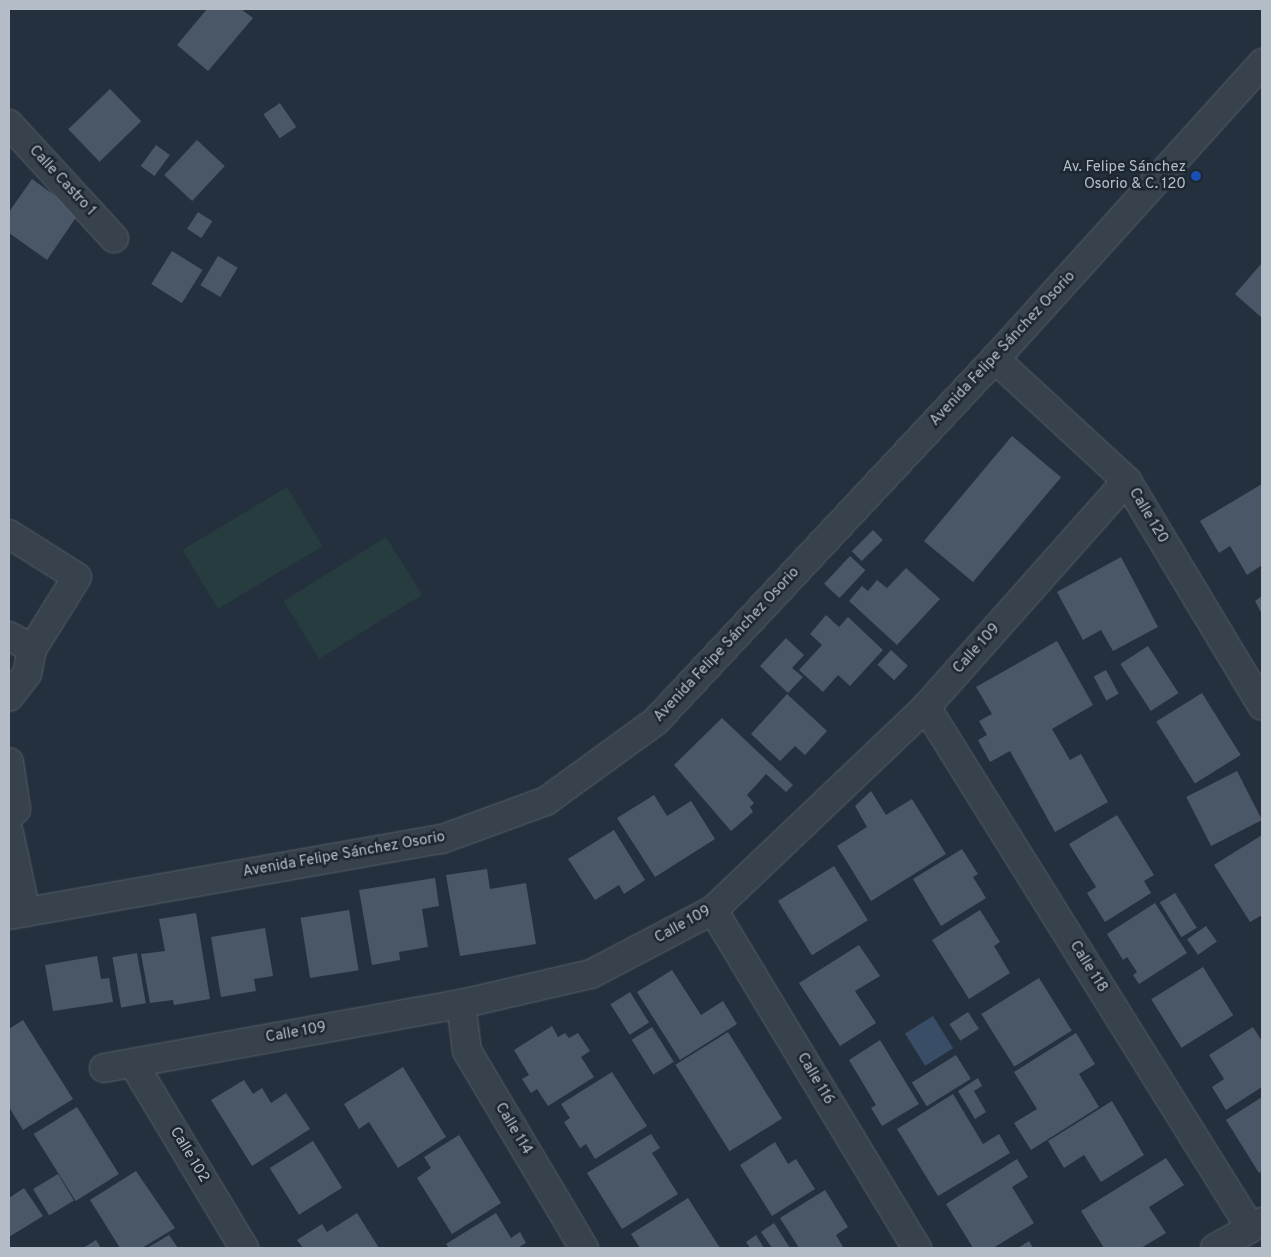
<!DOCTYPE html>
<meta charset="utf-8">
<style>
body{margin:0}
#map{position:relative;width:1271px;height:1257px;overflow:hidden;background:#24303d;font-family:Overpass,sans-serif}
div>[style]{position:absolute}
.green>*{inset:0;background:#263c3e;transform-origin:0 0}
.water>*{inset:0;background:#394e66;transform-origin:0 0}
.building>*{inset:0;background:#4a5766;transform-origin:0 0}
.roads{filter:drop-shadow(0 0 1px #565f6b) drop-shadow(0 0 1px #565f6b)}
.minor>*{height:28px;margin:-14px;padding:0 14px;transform-origin:14px;border-radius:14px;background:#38424d}
.dots>*{width:14px;height:14px;translate:-50% -50%;box-sizing:border-box;border:2px solid #1d2732;border-radius:50%}
span{translate:-50% -50%;white-space:nowrap;text-align:center;line-height:1.15;-webkit-text-stroke:5px #1d2732;paint-order:stroke}
.poi-label{font-size:15px;color:#b4bcc8}
.right{translate:-100% -50%;text-align:right}
.street-label{font-size:15px;color:#b4bcc8}
.frame{position:absolute;inset:0;border:10px solid #b4bcc8;pointer-events:none}
</style>
<div id="map">
<div class="green">
<div style="left:287px;top:487px;width:69px;height:122px;rotate:59deg"></div>
<div style="left:386px;top:537px;width:68px;height:121px;rotate:58deg"></div>
</div>
<div class="water">
<div style="left:933px;top:1016px;width:38px;height:33px;rotate:58deg"></div>
</div>
<div class="building">
<div style="clip-path:polygon(207px 9px,241px 9px,253px 18px,208px 71px,177px 45px)"></div>
<div style="left:110px;top:89px;width:45px;height:58px;rotate:46deg"></div>
<div style="left:280px;top:103px;width:29px;height:20px;rotate:56deg"></div>
<div style="left:197px;top:140px;width:38px;height:48px;rotate:43deg"></div>
<div style="left:156px;top:145px;width:17px;height:26px;rotate:36deg"></div>
<div style="clip-path:polygon(32px 179px,79px 213px,47px 260px,9px 233px,9px 212px)"></div>
<div style="left:198px;top:212px;width:17px;height:20px;rotate:33deg"></div>
<div style="left:172px;top:251px;width:36px;height:39px;rotate:32deg"></div>
<div style="left:218px;top:256px;width:23px;height:34px;rotate:31deg"></div>
<div style="clip-path:polygon(1262px 263px,1262px 318px,1235px 294px)"></div>
<div style="left:1012px;top:436px;width:64px;height:137px;rotate:40deg"></div>
<div style="clip-path:polygon(1262px 484px,1262px 565px,1247px 575px,1230px 546px,1219px 553px,1200px 521px)"></div>
<div style="left:873px;top:530px;width:14px;height:30px;rotate:45deg"></div>
<div style="left:850px;top:556px;width:21px;height:38px;rotate:43deg"></div>
<div style="clip-path:polygon(1121px 557px,1158px 627px,1113px 651px,1101px 630px,1083px 640px,1057px 592px)"></div>
<div style="clip-path:polygon(906px 568px,940px 599px,897px 645px,849px 601px,862px 586px,868px 591px,877px 580px,887px 588px)"></div>
<div style="clip-path:polygon(1262px 596px,1262px 614px,1255px 601px)"></div>
<div style="clip-path:polygon(826px 615px,839px 627px,848px 617px,883px 650px,850px 686px,838px 675px,823px 692px,799px 670px,822px 645px,810px 634px)"></div>
<div style="clip-path:polygon(786px 638px,804px 655px,792px 668px,803px 677px,788px 693px,760px 666px)"></div>
<div style="clip-path:polygon(1057px 641px,1093px 705px,1052px 729px,1070px 760px,1081px 754px,1108px 802px,1055px 832px,1010px 751px,990px 762px,978px 740px,987px 735px,979px 721px,992px 714px,976px 687px)"></div>
<div style="left:1148px;top:646px;width:56px;height:33px;rotate:57deg"></div>
<div style="left:891px;top:650px;width:23px;height:20px;rotate:43deg"></div>
<div style="left:1106px;top:670px;width:27px;height:14px;rotate:62deg"></div>
<div style="left:1202px;top:693px;width:73px;height:54px;rotate:58deg"></div>
<div style="clip-path:polygon(787px 694px,827px 731px,805px 755px,795px 746px,780px 761px,751px 734px)"></div>
<div style="clip-path:polygon(722px 718px,793px 785px,786px 792px,766px 774px,747px 795px,754px 803px,750px 807px,753px 812px,731px 831px,674px 765px)"></div>
<div style="left:1237px;top:771px;width:55px;height:57px;rotate:63deg"></div>
<div style="clip-path:polygon(871px 791px,886px 815px,912px 799px,946px 854px,871px 901px,837px 846px,867px 827px,855px 806px)"></div>
<div style="clip-path:polygon(654px 795px,667px 816px,691px 801px,715px 839px,655px 877px,617px 818px)"></div>
<div style="clip-path:polygon(1117px 815px,1154px 875px,1144px 881px,1151px 893px,1105px 922px,1087px 893px,1096px 887px,1069px 844px)"></div>
<div style="clip-path:polygon(614px 830px,645px 880px,624px 894px,619px 885px,595px 900px,568px 859px)"></div>
<div style="clip-path:polygon(1262px 835px,1262px 915px,1250px 922px,1214px 865px)"></div>
<div style="clip-path:polygon(962px 849px,978px 874px,973px 877px,986px 898px,941px 926px,913px 879px)"></div>
<div style="left:834px;top:866px;width:64px;height:66px;rotate:58deg"></div>
<div style="clip-path:polygon(487px 869px,490px 889px,526px 883px,536px 944px,460px 956px,446px 875px)"></div>
<div style="clip-path:polygon(435px 878px,439px 906px,422px 909px,428px 947px,399px 952px,400px 960px,372px 965px,359px 890px)"></div>
<div style="left:1175px;top:893px;width:41px;height:18px;rotate:58deg"></div>
<div style="clip-path:polygon(1155px 903px,1187px 953px,1139px 984px,1133px 975px,1137px 972px,1127px 957px,1123px 960px,1107px 934px)"></div>
<div style="left:349px;top:910px;width:61px;height:49px;rotate:81deg"></div>
<div style="clip-path:polygon(980px 910px,1000px 942px,994px 946px,1010px 973px,969px 999px,932px 940px)"></div>
<div style="clip-path:polygon(196px 913px,210px 999px,174px 1005px,173px 1000px,150px 1003px,141px 954px,165px 951px,159px 919px)"></div>
<div style="left:1206px;top:926px;width:19px;height:23px;rotate:55deg"></div>
<div style="clip-path:polygon(265px 928px,273px 976px,254px 979px,256px 991px,221px 997px,211px 937px)"></div>
<div style="clip-path:polygon(859px 945px,880px 976px,855px 991px,876px 1023px,840px 1046px,799px 983px)"></div>
<div style="left:137px;top:953px;width:51px;height:25px;rotate:80deg"></div>
<div style="clip-path:polygon(97px 956px,101px 979px,109px 978px,113px 1002px,53px 1011px,45px 965px)"></div>
<div style="left:1203px;top:967px;width:57px;height:61px;rotate:58deg"></div>
<div style="clip-path:polygon(672px 970px,701px 1015px,723px 1001px,737px 1024px,680px 1060px,637px 992px)"></div>
<div style="left:1039px;top:978px;width:62px;height:68px;rotate:58deg"></div>
<div style="left:630px;top:992px;width:36px;height:23px;rotate:58deg"></div>
<div style="left:968px;top:1012px;width:20px;height:22px;rotate:57deg"></div>
<div style="clip-path:polygon(23px 1020px,73px 1099px,23px 1130px,9px 1107px,9px 1029px)"></div>
<div style="clip-path:polygon(552px 1026px,558px 1037px,565px 1033px,569px 1038px,578px 1033px,590px 1051px,581px 1057px,594px 1077px,548px 1106px,537px 1089px,531px 1093px,522px 1079px,529px 1075px,514px 1050px)"></div>
<div style="left:652px;top:1027px;width:41px;height:24px;rotate:58deg"></div>
<div style="clip-path:polygon(1253px 1027px,1262px 1041px,1262px 1087px,1226px 1110px,1212px 1087px,1224px 1079px,1209px 1055px)"></div>
<div style="left:728px;top:1032px;width:102px;height:62px;rotate:58deg"></div>
<div style="clip-path:polygon(1076px 1033px,1095px 1064px,1079px 1074px,1099px 1107px,1031px 1150px,1014px 1123px,1037px 1109px,1014px 1072px)"></div>
<div style="clip-path:polygon(880px 1040px,919px 1104px,882px 1126px,871px 1108px,876px 1105px,849px 1060px)"></div>
<div style="left:956px;top:1055px;width:28px;height:52px;rotate:58deg"></div>
<div style="clip-path:polygon(403px 1067px,446px 1137px,398px 1168px,369px 1122px,359px 1129px,344px 1104px)"></div>
<div style="clip-path:polygon(612px 1072px,647px 1126px,595px 1159px,586px 1144px,580px 1148px,564px 1122px,570px 1118px,561px 1104px)"></div>
<div style="clip-path:polygon(978px 1078px,982px 1086px,974px 1091px,986px 1112px,975px 1119px,958px 1091px)"></div>
<div style="clip-path:polygon(244px 1080px,253px 1094px,262px 1088px,271px 1103px,286px 1093px,310px 1129px,252px 1166px,211px 1100px)"></div>
<div style="clip-path:polygon(953px 1094px,983px 1144px,999px 1134px,1010px 1153px,938px 1196px,897px 1129px)"></div>
<div style="clip-path:polygon(1262px 1097px,1262px 1171px,1259px 1173px,1226px 1120px)"></div>
<div style="clip-path:polygon(1112px 1101px,1144px 1155px,1101px 1182px,1084px 1155px,1064px 1168px,1048px 1141px)"></div>
<div style="left:77px;top:1107px;width:79px;height:51px;rotate:58deg"></div>
<div style="clip-path:polygon(651px 1134px,660px 1148px,652px 1153px,678px 1194px,622px 1229px,587px 1173px)"></div>
<div style="clip-path:polygon(459px 1135px,501px 1203px,452px 1234px,417px 1178px,431px 1168px,424px 1157px)"></div>
<div style="left:313px;top:1141px;width:55px;height:51px;rotate:58deg"></div>
<div style="clip-path:polygon(775px 1142px,788px 1164px,796px 1159px,815px 1189px,772px 1216px,740px 1165px)"></div>
<div style="clip-path:polygon(1166px 1158px,1184px 1185px,1149px 1207px,1166px 1233px,1141px 1248px,1104px 1248px,1081px 1211px)"></div>
<div style="clip-path:polygon(1017px 1159px,1028px 1177px,1012px 1187px,1034px 1223px,993px 1248px,973px 1248px,946px 1204px)"></div>
<div style="clip-path:polygon(136px 1171px,175px 1228px,142px 1248px,120px 1248px,90px 1200px)"></div>
<div style="left:58px;top:1174px;width:31px;height:29px;rotate:59deg"></div>
<div style="clip-path:polygon(24px 1188px,43px 1216px,9px 1237px,9px 1198px)"></div>
<div style="clip-path:polygon(825px 1190px,848px 1227px,836px 1235px,843px 1247px,799px 1248px,780px 1218px)"></div>
<div style="clip-path:polygon(688px 1198px,720px 1248px,640px 1248px,631px 1234px)"></div>
<div style="clip-path:polygon(357px 1213px,379px 1248px,303px 1248px,297px 1240px,322px 1224px,327px 1232px)"></div>
<div style="clip-path:polygon(496px 1213px,511px 1238px,520px 1232px,526px 1243px,517px 1248px,449px 1248px,446px 1244px)"></div>
<div style="clip-path:polygon(774px 1223px,790px 1248px,772px 1248px,761px 1232px)"></div>
<div style="clip-path:polygon(169px 1235px,178px 1248px,147px 1248px,159px 1241px)"></div>
<div style="clip-path:polygon(756px 1235px,764px 1248px,750px 1248px,746px 1242px)"></div>
<div style="clip-path:polygon(96px 1240px,101px 1248px,83px 1248px)"></div>
<div style="clip-path:polygon(1029px 1241px,1033px 1248px,1018px 1248px)"></div>
</div>
<div class="roads">
<div class="minor">
<div style="left:9px;top:124px;width:155px;rotate:47.4deg"></div>
<div style="left:995px;top:359px;width:180px;rotate:42.7deg"></div>
<div style="left:1127px;top:481px;width:262px;rotate:59deg"></div>
<div style="left:9px;top:534px;width:80px;rotate:32.3deg"></div>
<div style="left:77px;top:577px;width:85px;rotate:122deg"></div>
<div style="left:32px;top:649px;width:25px;rotate:101deg"></div>
<div style="left:27px;top:674px;width:29px;rotate:128deg"></div>
<div style="left:9px;top:636px;width:26px;rotate:29deg"></div>
<div style="left:926px;top:707px;width:613px;rotate:58.07deg"></div>
<div style="left:9px;top:762px;width:48px;rotate:81.5deg"></div>
<div style="left:16px;top:809px;width:11px;rotate:131deg"></div>
<div style="left:9px;top:833px;width:81px;rotate:77.9deg"></div>
<div style="left:713px;top:910px;width:395px;rotate:58.9deg"></div>
<div style="left:9px;top:915px;width:440px;rotate:-10deg"></div>
<div style="left:442px;top:839px;width:111px;rotate:-20.1deg"></div>
<div style="left:546px;top:801px;width:136px;rotate:-36deg"></div>
<div style="left:656px;top:721px;width:496px;rotate:-46.9deg"></div>
<div style="left:995px;top:359px;width:399px;rotate:-47.9deg"></div>
<div style="left:461px;top:1004px;width:47px;rotate:82.7deg"></div>
<div style="left:467px;top:1051px;width:229px;rotate:59.3deg"></div>
<div style="left:133px;top:1063px;width:216px;rotate:59deg"></div>
<div style="left:104px;top:1068px;width:363px;rotate:-10.2deg"></div>
<div style="left:461px;top:1004px;width:133px;rotate:-13deg"></div>
<div style="left:591px;top:974px;width:138px;rotate:-27.7deg"></div>
<div style="left:713px;top:910px;width:294px;rotate:-43.6deg"></div>
<div style="left:926px;top:707px;width:302px;rotate:-48.4deg"></div>
<div style="left:1215px;top:1248px;width:54px;rotate:-29deg"></div>
</div>
</div>
<div class="dots">
<div style="left:1196px;top:176px;background:#1a4fb4"></div>
</div>
<div class="poi-label">
<span class="right" style="left:1186px;top:176px">Av. Felipe Sánchez<br>Osorio &amp; C. 120</span>
</div>
<div class="street-label">
<span style="left:62px;top:181px;rotate:47deg">Calle Castro 1</span>
<span style="left:1003px;top:349px;rotate:-47deg">Avenida Felipe Sánchez Osorio</span>
<span style="left:1148px;top:516px;rotate:59deg">Calle 120</span>
<span style="left:727px;top:645px;rotate:-47deg">Avenida Felipe Sánchez Osorio</span>
<span style="left:977px;top:649px;rotate:-48deg">Calle 109</span>
<span style="left:344px;top:855px;rotate:-10deg">Avenida Felipe Sánchez Osorio</span>
<span style="left:683px;top:925px;rotate:-29deg">Calle 109</span>
<span style="left:1088px;top:967px;rotate:58deg">Calle 118</span>
<span style="left:296px;top:1033px;rotate:-10deg">Calle 109</span>
<span style="left:815px;top:1079px;rotate:59deg">Calle 116</span>
<span style="left:513px;top:1129px;rotate:59deg">Calle 114</span>
<span style="left:189px;top:1155px;rotate:59deg">Calle 102</span>
</div>
<div class="frame"></div>
</div>
